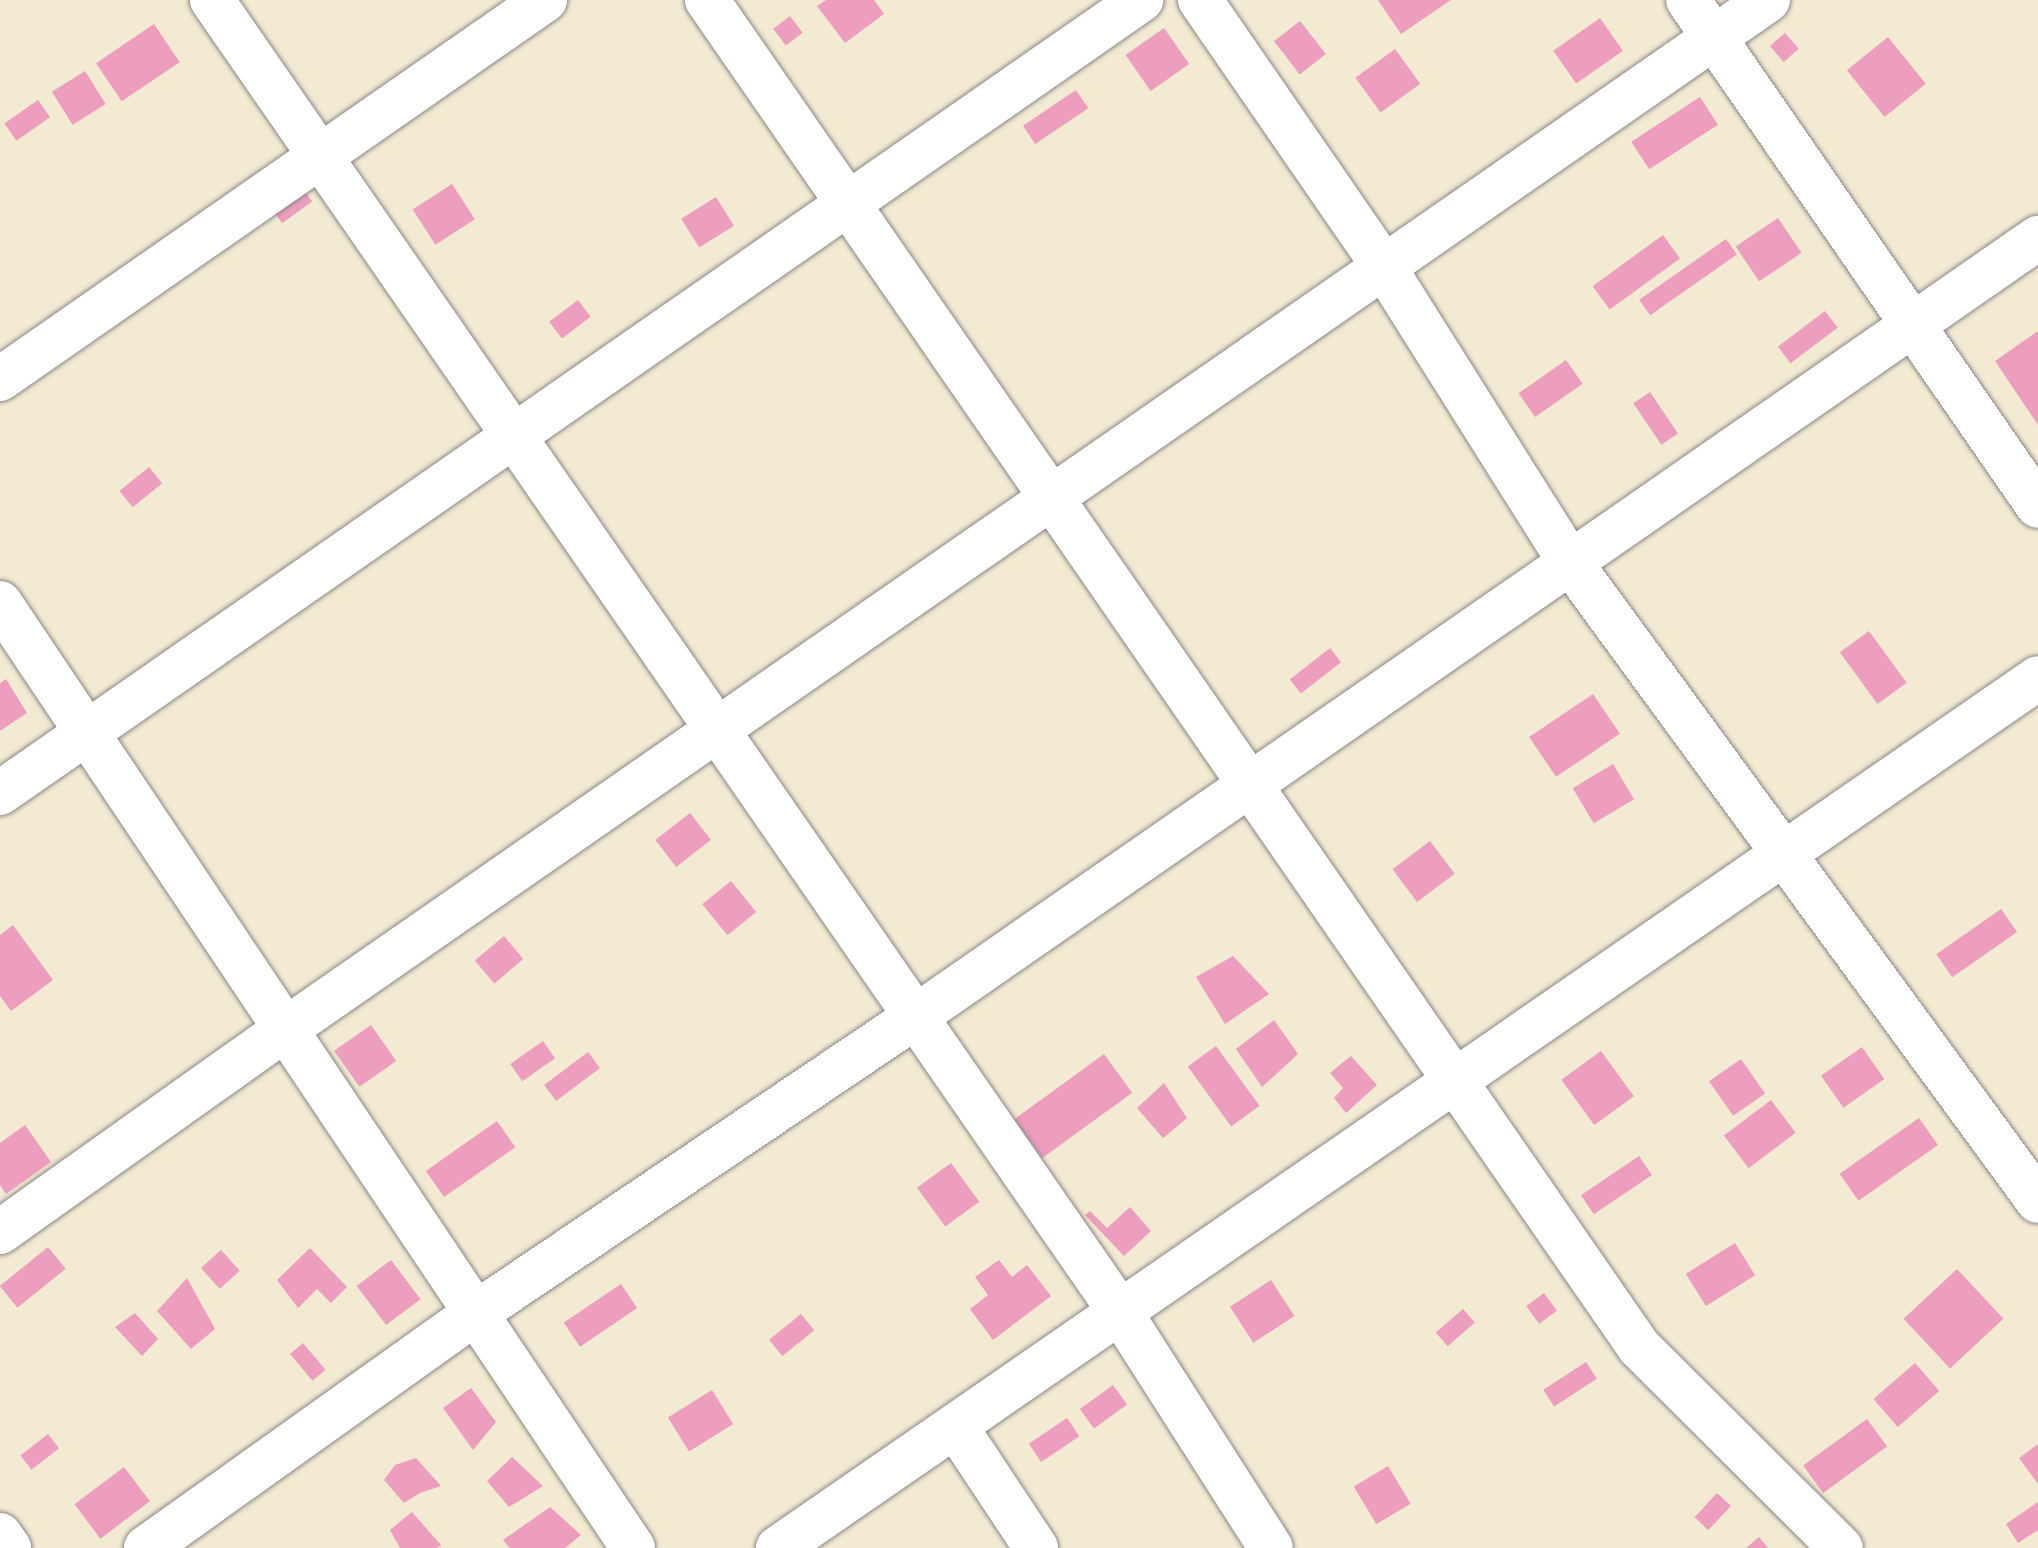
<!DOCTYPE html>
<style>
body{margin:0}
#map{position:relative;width:2038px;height:1548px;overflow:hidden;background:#f3ead2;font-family:Cardo,serif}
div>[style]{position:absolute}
.building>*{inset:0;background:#ed9dbe;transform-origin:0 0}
.roads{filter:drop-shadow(0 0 2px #8a8686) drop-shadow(0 0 2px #8a8686)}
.minor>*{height:44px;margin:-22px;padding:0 22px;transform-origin:22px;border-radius:22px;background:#fff}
span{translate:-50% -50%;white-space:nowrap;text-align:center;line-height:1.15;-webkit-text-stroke:7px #fbf7ec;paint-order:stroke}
</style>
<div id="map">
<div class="building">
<div style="clip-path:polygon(826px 0,874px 0,884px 14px,845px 43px,817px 6px)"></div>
<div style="clip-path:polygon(1378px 0,1451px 0,1401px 34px)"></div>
<div style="left:790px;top:16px;width:21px;height:21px;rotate:53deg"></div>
<div style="left:1600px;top:18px;width:40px;height:57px;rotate:55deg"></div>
<div style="left:1300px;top:21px;width:42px;height:33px;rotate:52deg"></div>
<div style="left:154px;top:24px;width:46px;height:70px;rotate:56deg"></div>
<div style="left:1164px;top:28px;width:44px;height:47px;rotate:55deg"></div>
<div style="left:1785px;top:33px;width:21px;height:20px;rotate:49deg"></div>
<div style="left:1888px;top:37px;width:60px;height:53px;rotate:51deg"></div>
<div style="left:1395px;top:49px;width:43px;height:49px;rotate:54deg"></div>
<div style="left:85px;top:71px;width:39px;height:39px;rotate:58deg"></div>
<div style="left:1076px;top:90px;width:22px;height:64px;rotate:56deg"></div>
<div style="left:1700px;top:97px;width:33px;height:82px;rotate:57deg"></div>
<div style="left:38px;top:100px;width:21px;height:41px;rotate:55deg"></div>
<div style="left:298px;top:182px;width:24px;height:37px;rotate:54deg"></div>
<div style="left:452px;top:184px;width:42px;height:47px;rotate:57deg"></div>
<div style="left:716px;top:197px;width:34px;height:41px;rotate:58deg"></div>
<div style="left:1778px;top:218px;width:42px;height:51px;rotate:56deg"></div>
<div style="left:1663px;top:235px;width:29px;height:87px;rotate:54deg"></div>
<div style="left:1726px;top:239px;width:19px;height:106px;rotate:55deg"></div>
<div style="left:578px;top:300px;width:21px;height:36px;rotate:53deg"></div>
<div style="left:1825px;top:311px;width:21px;height:59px;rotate:53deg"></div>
<div style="clip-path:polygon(2038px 331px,2038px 425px,1995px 361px)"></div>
<div style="left:1566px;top:360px;width:29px;height:58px;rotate:55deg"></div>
<div style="left:1650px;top:392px;width:50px;height:20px;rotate:56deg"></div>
<div style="left:149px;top:467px;width:21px;height:38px;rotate:51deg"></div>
<div style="left:1869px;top:631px;width:64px;height:36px;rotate:54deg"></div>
<div style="left:1330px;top:648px;width:18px;height:51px;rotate:52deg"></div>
<div style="clip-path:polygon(6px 679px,27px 713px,0 731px,0 683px)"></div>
<div style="left:1593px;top:694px;width:48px;height:77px;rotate:56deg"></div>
<div style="left:1613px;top:764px;width:41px;height:47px;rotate:59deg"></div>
<div style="left:690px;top:813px;width:34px;height:44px;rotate:52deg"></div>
<div style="left:1430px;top:841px;width:41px;height:47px;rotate:53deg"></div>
<div style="left:731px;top:881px;width:40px;height:37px;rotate:51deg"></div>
<div style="left:2001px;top:909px;width:28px;height:79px;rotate:55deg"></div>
<div style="clip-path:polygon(13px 925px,53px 980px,11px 1011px,0 996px,0 935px)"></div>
<div style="left:504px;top:936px;width:30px;height:38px;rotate:50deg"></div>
<div style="clip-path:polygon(1233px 956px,1269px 994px,1225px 1024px,1196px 977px)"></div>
<div style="clip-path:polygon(1274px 1020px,1298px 1054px,1262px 1087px,1236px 1049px)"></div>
<div style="left:371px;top:1025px;width:44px;height:45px;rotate:55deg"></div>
<div style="left:543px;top:1041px;width:21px;height:40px;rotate:55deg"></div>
<div style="left:1216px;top:1046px;width:74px;height:35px;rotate:54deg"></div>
<div style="left:1862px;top:1047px;width:39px;height:50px;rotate:55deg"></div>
<div style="left:1601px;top:1051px;width:56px;height:49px;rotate:54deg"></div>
<div style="left:588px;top:1052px;width:20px;height:55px;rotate:53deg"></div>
<div style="left:1104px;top:1054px;width:48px;height:111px;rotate:54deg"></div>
<div style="clip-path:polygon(1351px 1056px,1377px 1085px,1346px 1113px,1334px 1098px,1343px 1088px,1330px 1073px)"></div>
<div style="left:1741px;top:1059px;width:42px;height:39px;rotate:55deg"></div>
<div style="clip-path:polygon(1164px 1083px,1187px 1118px,1163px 1138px,1137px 1108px)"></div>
<div style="left:1771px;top:1100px;width:41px;height:59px;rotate:53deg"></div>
<div style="left:1919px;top:1118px;width:33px;height:97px;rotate:55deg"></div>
<div style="left:497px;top:1121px;width:32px;height:87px;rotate:55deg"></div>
<div style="clip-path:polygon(25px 1125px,51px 1162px,6px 1194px,0 1185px,0 1143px)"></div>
<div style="left:1639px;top:1156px;width:23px;height:70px;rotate:56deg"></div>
<div style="left:951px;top:1163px;width:48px;height:42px;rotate:54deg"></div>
<div style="clip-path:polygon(1130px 1207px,1151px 1231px,1124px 1256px,1085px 1215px,1090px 1211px,1107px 1228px)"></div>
<div style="left:1735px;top:1243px;width:38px;height:58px;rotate:58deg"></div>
<div style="left:48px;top:1247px;width:28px;height:62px;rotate:51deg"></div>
<div style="clip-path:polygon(310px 1248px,347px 1287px,331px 1303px,317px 1289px,298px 1308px,277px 1280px)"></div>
<div style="left:221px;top:1250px;width:28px;height:27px;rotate:48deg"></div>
<div style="left:391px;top:1260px;width:49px;height:43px;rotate:53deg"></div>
<div style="clip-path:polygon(999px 1260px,1012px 1277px,1027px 1265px,1051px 1296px,993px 1340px,970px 1309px,988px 1295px,975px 1277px)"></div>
<div style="left:1957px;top:1269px;width:68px;height:73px;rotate:47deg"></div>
<div style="clip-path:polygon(187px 1278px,215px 1329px,191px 1349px,157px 1311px)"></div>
<div style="left:1271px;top:1280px;width:43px;height:49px;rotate:57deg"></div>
<div style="left:621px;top:1284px;width:29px;height:69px;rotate:56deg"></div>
<div style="left:1544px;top:1293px;width:22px;height:22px;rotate:54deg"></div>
<div style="left:1463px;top:1309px;width:18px;height:36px;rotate:49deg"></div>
<div style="clip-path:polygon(135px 1313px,158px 1339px,142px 1356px,115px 1327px)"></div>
<div style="left:801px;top:1314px;width:21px;height:41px;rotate:51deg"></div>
<div style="left:303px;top:1343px;width:35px;height:17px;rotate:50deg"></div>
<div style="left:1586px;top:1362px;width:20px;height:51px;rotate:57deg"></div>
<div style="left:1915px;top:1363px;width:37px;height:55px;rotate:49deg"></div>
<div style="left:1113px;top:1385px;width:24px;height:41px;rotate:54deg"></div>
<div style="clip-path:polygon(471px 1388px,496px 1422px,473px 1450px,443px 1408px)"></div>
<div style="left:712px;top:1390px;width:40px;height:52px;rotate:58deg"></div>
<div style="left:1067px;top:1418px;width:22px;height:46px;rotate:56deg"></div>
<div style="left:1867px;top:1419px;width:34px;height:79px;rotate:54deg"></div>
<div style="left:48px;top:1434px;width:18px;height:35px;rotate:52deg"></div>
<div style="clip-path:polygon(2038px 1444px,2038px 1484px,2019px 1458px)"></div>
<div style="clip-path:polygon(512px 1457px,543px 1486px,509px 1507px,487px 1481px)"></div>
<div style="clip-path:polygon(416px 1458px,441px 1486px,420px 1493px,404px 1503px,384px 1480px,395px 1465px)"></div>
<div style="left:1388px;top:1466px;width:44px;height:40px;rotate:59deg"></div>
<div style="left:124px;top:1467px;width:43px;height:62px;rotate:53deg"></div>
<div style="left:1717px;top:1493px;width:19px;height:33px;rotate:43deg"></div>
<div style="clip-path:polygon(2038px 1502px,2038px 1530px,2018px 1543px,2006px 1524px)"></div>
<div style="clip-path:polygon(550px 1507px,581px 1535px,565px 1548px,510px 1548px,503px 1540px)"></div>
<div style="clip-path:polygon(412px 1512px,441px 1545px,437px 1548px,400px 1548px,390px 1530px)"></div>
<div style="clip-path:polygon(1759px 1537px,1768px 1548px,1746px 1548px)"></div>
</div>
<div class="roads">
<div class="minor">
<div style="left:212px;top:0;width:1596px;rotate:55.31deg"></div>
<div style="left:1120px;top:1312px;width:280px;rotate:57.4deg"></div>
<div style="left:707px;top:0;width:1638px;rotate:55.32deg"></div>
<div style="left:1639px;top:1347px;width:285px;rotate:44.9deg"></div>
<div style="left:1200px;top:0;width:324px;rotate:55.4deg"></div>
<div style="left:1384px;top:267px;width:349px;rotate:57.8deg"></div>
<div style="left:1570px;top:562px;width:792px;rotate:53.78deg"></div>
<div style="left:1688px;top:0;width:615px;rotate:55.33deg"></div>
<div style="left:0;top:379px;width:664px;rotate:-34.82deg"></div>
<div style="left:0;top:603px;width:1137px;rotate:56.18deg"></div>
<div style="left:0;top:793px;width:1390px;rotate:-34.8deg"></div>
<div style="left:0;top:1232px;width:351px;rotate:-35.4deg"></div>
<div style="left:286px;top:1029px;width:1804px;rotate:-34.77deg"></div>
<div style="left:956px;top:1427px;width:145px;rotate:56.5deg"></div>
<div style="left:0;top:1535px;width:16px;rotate:55deg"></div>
<div style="left:146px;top:1548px;width:405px;rotate:-35.5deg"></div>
<div style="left:476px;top:1313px;width:529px;rotate:-33.99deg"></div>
<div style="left:915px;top:1017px;width:1367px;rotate:-34.75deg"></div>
<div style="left:778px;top:1548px;width:1531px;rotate:-34.62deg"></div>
</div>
</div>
</div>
